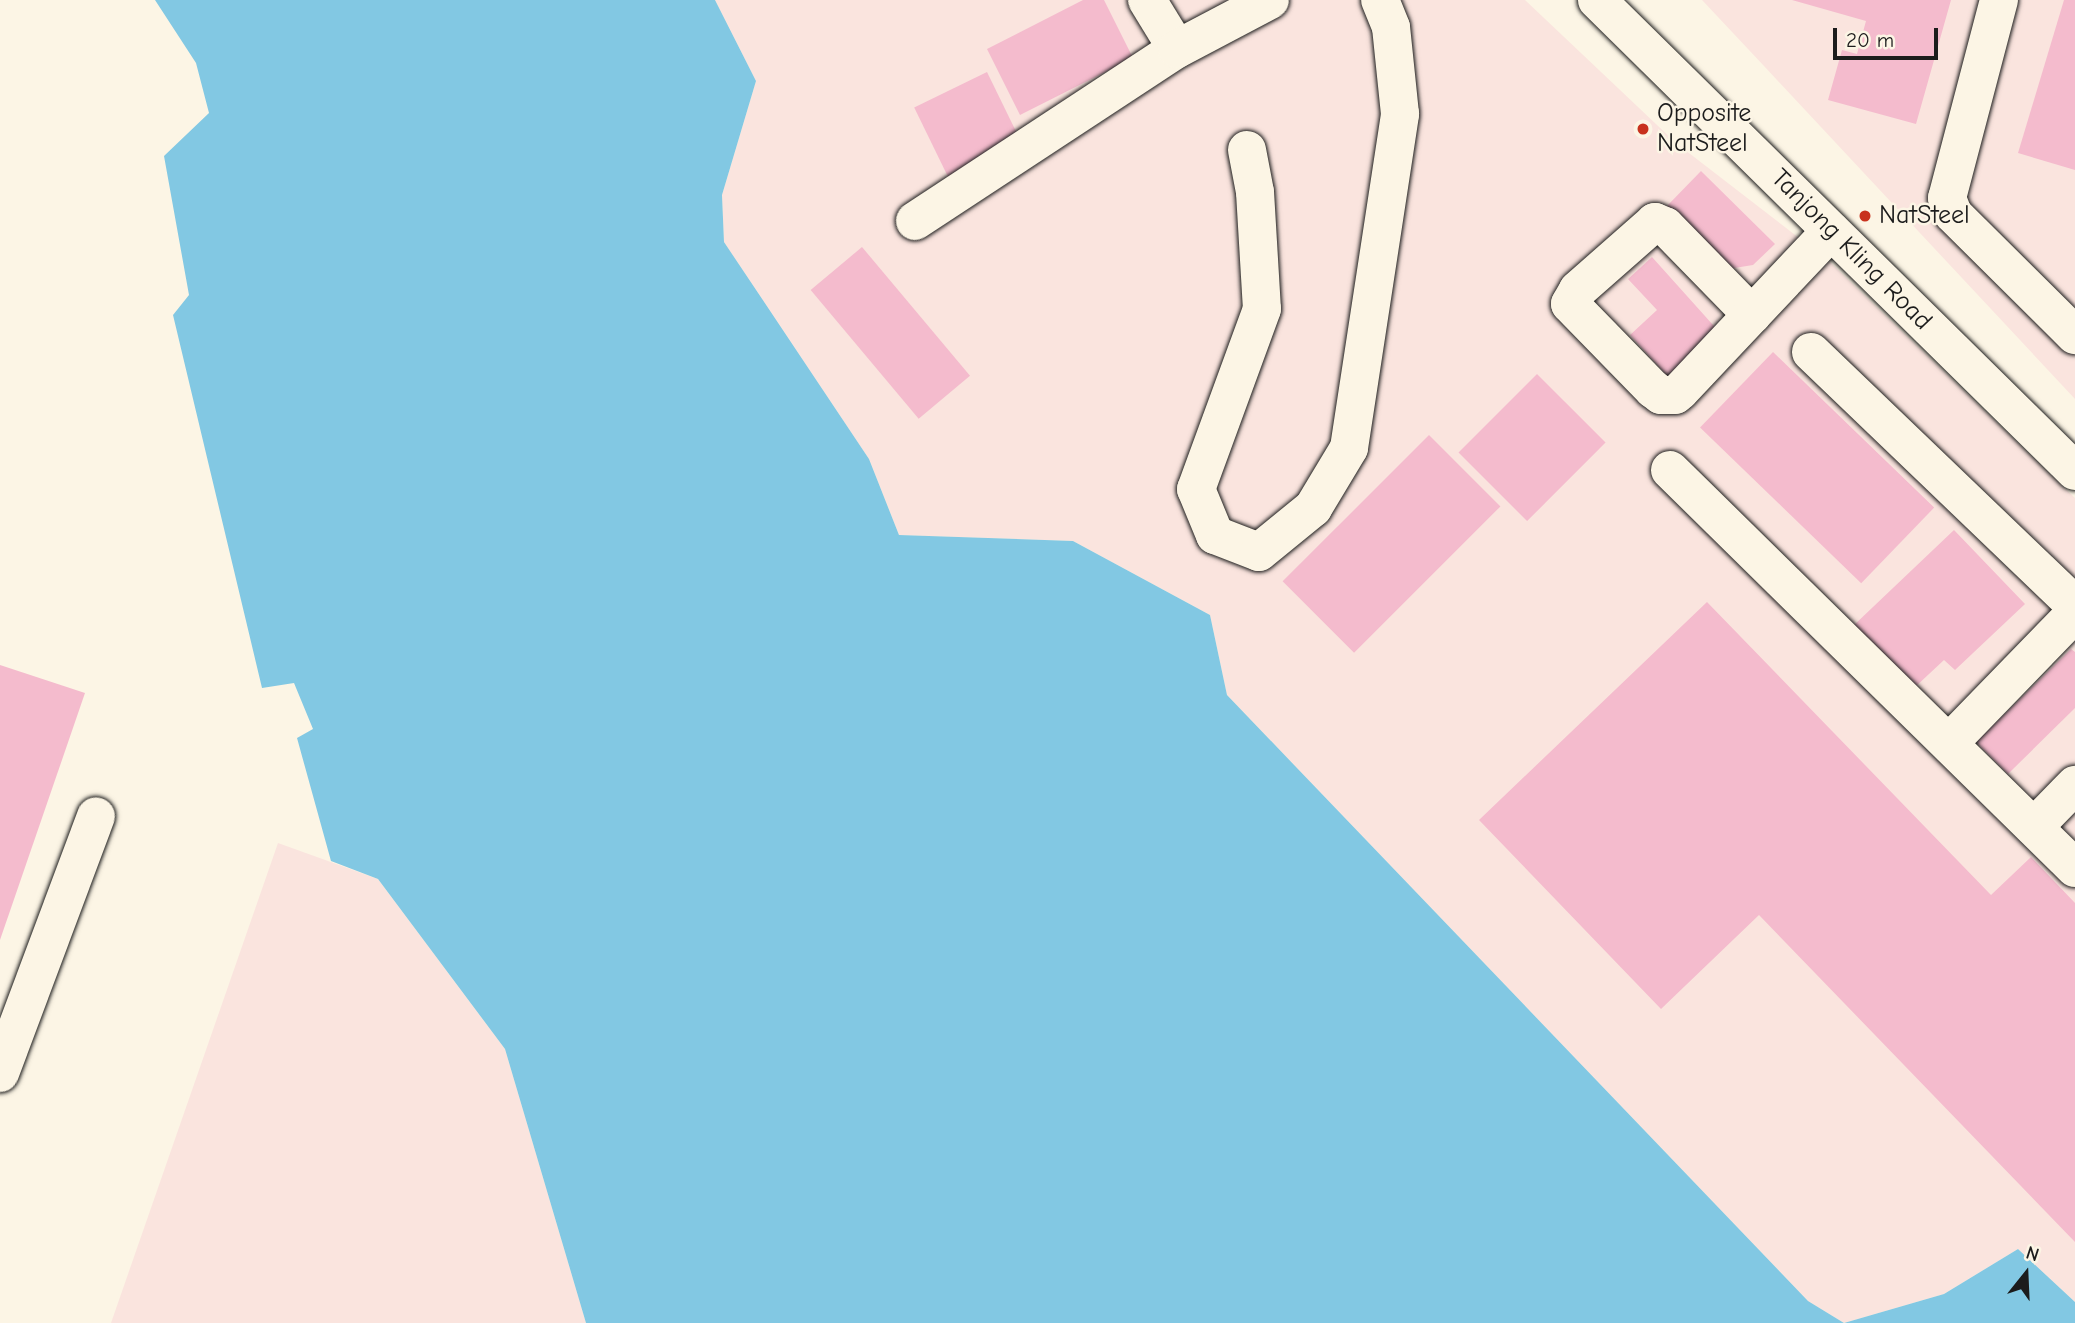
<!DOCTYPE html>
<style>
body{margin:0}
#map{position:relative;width:2075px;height:1323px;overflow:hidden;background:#fcf5e5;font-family:"Comic Neue",sans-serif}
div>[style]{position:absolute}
.built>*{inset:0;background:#fae4de}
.water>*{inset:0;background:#82c8e3}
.building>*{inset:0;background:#f4bbcd;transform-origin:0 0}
.roads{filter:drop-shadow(0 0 2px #1c1c1c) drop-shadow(0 0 2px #1c1c1c)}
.minor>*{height:38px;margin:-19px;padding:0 19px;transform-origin:19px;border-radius:19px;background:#fcf5e5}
.dots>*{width:19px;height:19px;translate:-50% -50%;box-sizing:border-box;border:4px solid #fcf5e5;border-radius:50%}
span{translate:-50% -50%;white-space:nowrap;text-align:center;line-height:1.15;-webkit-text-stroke:5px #fcf5e5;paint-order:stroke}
.poi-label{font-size:26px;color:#1c1c1c}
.left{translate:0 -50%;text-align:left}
.street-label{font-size:26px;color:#1c1c1c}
.north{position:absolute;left:1991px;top:1239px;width:70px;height:70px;-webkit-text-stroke:5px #fcf5e5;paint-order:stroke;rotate:18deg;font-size:19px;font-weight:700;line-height:28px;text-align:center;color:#1c1c1c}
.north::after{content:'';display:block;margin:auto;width:24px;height:32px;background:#1c1c1c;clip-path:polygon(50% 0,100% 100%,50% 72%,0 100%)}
.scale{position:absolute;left:1833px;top:28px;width:105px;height:32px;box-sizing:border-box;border:4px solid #1c1c1c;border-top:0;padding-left:9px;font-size:21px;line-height:24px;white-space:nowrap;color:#1c1c1c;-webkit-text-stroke:5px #fcf5e5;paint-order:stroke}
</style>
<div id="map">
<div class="built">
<div style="clip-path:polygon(715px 0,1525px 0,1676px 143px,1830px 262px,2075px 498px,2075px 1302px,2018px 1249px,1944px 1294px,1844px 1323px,1808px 1301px,1227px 695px,1210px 615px,1073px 541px,899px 535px,869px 459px,724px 242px,722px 195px,756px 81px)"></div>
<div style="clip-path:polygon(1702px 0,2075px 0,2075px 399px,1764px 66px)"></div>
<div style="clip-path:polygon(278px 843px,378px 879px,505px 1049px,586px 1323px,111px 1323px)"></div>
</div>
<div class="water">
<div style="clip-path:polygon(155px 0,715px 0,756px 81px,722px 195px,724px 242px,869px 459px,899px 535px,1073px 541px,1210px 615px,1227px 695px,1808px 1301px,1844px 1323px,1944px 1294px,2018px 1249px,2075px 1302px,2075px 1323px,586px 1323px,505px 1049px,378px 879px,331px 861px,297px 738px,313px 729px,294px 683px,262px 688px,173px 315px,189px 295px,164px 156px,209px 113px,196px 63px)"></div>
</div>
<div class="building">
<div style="clip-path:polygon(1083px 0,1104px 0,1133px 58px,1020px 115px,987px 49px)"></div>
<div style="clip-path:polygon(1792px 0,1951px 0,1916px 124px,1828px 100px,1842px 50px,1857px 54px,1866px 21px)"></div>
<div style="clip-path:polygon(2064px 0,2075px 0,2075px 170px,2018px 153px)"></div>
<div style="left:987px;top:72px;width:79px;height:81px;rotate:64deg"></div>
<div style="clip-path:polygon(1701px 171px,1775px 244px,1753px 265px,1728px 269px,1666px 207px)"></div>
<div style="left:862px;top:247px;width:168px;height:67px;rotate:50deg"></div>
<div style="clip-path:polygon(1652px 257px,1722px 335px,1671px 380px,1630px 335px,1657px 310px,1628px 279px)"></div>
<div style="left:1773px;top:352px;width:224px;height:105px;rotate:44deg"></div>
<div style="left:1537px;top:374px;width:97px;height:111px;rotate:45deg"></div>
<div style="left:1429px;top:435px;width:101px;height:207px;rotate:45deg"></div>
<div style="clip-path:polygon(1954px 530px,2025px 604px,1955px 670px,1944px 660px,1914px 688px,1853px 626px)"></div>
<div style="clip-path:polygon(1707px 602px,1991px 895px,2031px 857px,2075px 903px,2075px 1242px,1759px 915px,1661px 1009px,1479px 820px)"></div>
<div style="clip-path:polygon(2071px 649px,2075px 652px,2075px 708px,2008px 774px,1976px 742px)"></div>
<div style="clip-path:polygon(0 665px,85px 693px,0 940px)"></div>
</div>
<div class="roads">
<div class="minor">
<div style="left:1147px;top:0;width:57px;rotate:58.5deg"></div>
<div style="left:1597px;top:0;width:671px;rotate:44.58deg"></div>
<div style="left:1999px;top:0;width:205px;rotate:104.7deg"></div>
<div style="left:1947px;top:198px;width:17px;rotate:69deg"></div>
<div style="left:1953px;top:214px;width:172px;rotate:44.8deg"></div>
<div style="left:1247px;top:150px;width:43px;rotate:79.2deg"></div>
<div style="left:1255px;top:192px;width:117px;rotate:86.6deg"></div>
<div style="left:1262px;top:309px;width:192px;rotate:110.1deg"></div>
<div style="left:1196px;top:489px;width:50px;rotate:67.6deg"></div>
<div style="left:1215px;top:535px;width:47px;rotate:21.1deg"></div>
<div style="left:1259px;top:552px;width:70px;rotate:-39.2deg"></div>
<div style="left:1313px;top:508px;width:70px;rotate:-59deg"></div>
<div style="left:1349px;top:448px;width:338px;rotate:-81.3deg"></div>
<div style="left:1400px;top:114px;width:87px;rotate:-95.9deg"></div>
<div style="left:1391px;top:27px;width:29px;rotate:-112deg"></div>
<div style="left:915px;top:221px;width:313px;rotate:-33.3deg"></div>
<div style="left:1177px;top:49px;width:105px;rotate:-27.8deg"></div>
<div style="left:1752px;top:315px;width:124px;rotate:-134.3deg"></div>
<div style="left:1665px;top:226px;width:11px;rotate:-158deg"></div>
<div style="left:1655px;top:222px;width:103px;rotate:138.6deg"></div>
<div style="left:1578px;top:290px;width:16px;rotate:120deg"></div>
<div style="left:1570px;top:304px;width:119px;rotate:45.7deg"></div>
<div style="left:1653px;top:389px;width:10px;rotate:37deg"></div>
<div style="left:1661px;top:395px;width:14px"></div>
<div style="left:1675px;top:395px;width:6px;rotate:-39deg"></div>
<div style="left:1680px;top:391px;width:220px;rotate:-46.7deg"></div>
<div style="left:1811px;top:352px;width:366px;rotate:43.8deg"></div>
<div style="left:1670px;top:470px;width:568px;rotate:44.5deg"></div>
<div style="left:1949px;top:743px;width:181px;rotate:-45.9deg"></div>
<div style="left:2034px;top:827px;width:59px;rotate:-45.7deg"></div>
<div style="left:0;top:1073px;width:274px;rotate:-69.5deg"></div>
</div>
</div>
<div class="dots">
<div style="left:1643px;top:129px;background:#c8321e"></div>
<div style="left:1865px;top:216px;background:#c8321e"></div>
</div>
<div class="poi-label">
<span class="left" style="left:1657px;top:129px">Opposite<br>NatSteel</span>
<span class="left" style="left:1879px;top:216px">NatSteel</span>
</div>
<div class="street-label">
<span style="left:1851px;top:250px;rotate:45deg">Tanjong Kling Road</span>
</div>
<div class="north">N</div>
<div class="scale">20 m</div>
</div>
